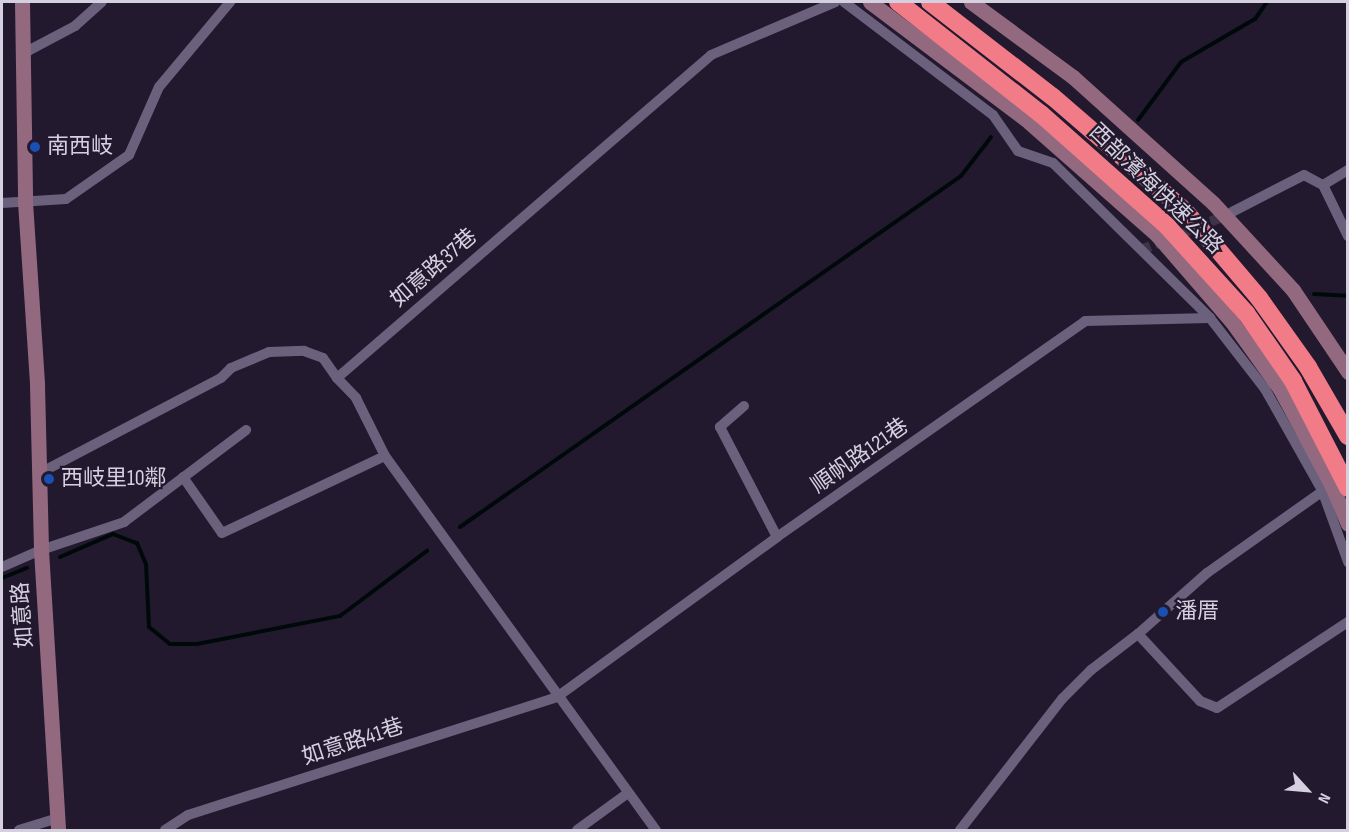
<!DOCTYPE html>
<meta charset="utf-8">
<style>
body{margin:0}
#map{position:relative;width:1349px;height:832px;overflow:hidden;background:#22192f;font-family:"Sofia Sans Condensed","Noto Sans TC",sans-serif}
div>[style]{position:absolute}
.stream>*{height:4px;margin:-2px;padding:0 2px;transform-origin:2px;border-radius:2px;background:#00090a}
.street-tunnel>*{height:10px;margin-top:-5px;transform-origin:0;background:repeating-linear-gradient(90deg,#3d3449 0 10px,transparent 0 15px)}
.street>*{height:10px;margin:-5px;padding:0 5px;transform-origin:5px;border-radius:5px;background:#6b617c}
.secondary>*{height:15px;margin:-7.5px;padding:0 7.5px;transform-origin:7.5px;border-radius:7.5px;background:#936980}
.highway>*{height:18px;margin:-9px;padding:0 9px;transform-origin:9px;border-radius:9px;background:#f17c88}
.dots>*{width:16px;height:16px;translate:-50% -50%;box-sizing:border-box;border:3px solid #22192f;border-radius:50%}
span{translate:-50% -50%;white-space:nowrap;text-align:center;line-height:1.15;-webkit-text-stroke:4.5px #22192f;paint-order:stroke}
.poi-label{font-size:22px;color:#d5d0df}
.left{translate:0 -50%;text-align:left}
.street-label{font-size:22px;color:#d5d0df}
.frame{position:absolute;inset:0;border:3px solid #d5d0df;pointer-events:none}
.north{position:absolute;left:1277px;top:760px;width:60px;height:60px;-webkit-text-stroke:4px #22192f;paint-order:stroke;rotate:116deg;font-size:16px;font-weight:700;line-height:24px;text-align:center;color:#d5d0df}
.north::after{content:'';display:block;margin:auto;width:21px;height:27px;background:#d5d0df;clip-path:polygon(50% 0,100% 100%,50% 72%,0 100%)}
</style>
<div id="map">
<div class="stream">
<div style="left:1138px;top:120px;width:72px;rotate:-53.4deg"></div>
<div style="left:1181px;top:62px;width:86px;rotate:-30.2deg"></div>
<div style="left:1255px;top:19px;width:21px;rotate:-55deg"></div>
<div style="left:1314px;top:294px;width:34px;rotate:3deg"></div>
<div style="left:460px;top:527px;width:612px;rotate:-35.02deg"></div>
<div style="left:961px;top:176px;width:49px;rotate:-52.4deg"></div>
<div style="left:60px;top:557px;width:58px;rotate:-23.5deg"></div>
<div style="left:113px;top:534px;width:26px;rotate:21deg"></div>
<div style="left:137px;top:543px;width:23px;rotate:67deg"></div>
<div style="left:146px;top:564px;width:63px;rotate:87.3deg"></div>
<div style="left:149px;top:627px;width:27px;rotate:39deg"></div>
<div style="left:170px;top:644px;width:27px"></div>
<div style="left:197px;top:644px;width:146px;rotate:-11.1deg"></div>
<div style="left:340px;top:616px;width:109px;rotate:-36.8deg"></div>
<div style="left:2px;top:578px;width:27px;rotate:-22deg"></div>
</div>
<div class="street-tunnel">
<div style="left:1141px;top:250px;width:95px;rotate:-22.2deg"></div>
</div>
<div class="street">
<div style="left:844px;top:2px;width:187px;rotate:37.2deg"></div>
<div style="left:993px;top:115px;width:44px;rotate:55.2deg"></div>
<div style="left:1018px;top:151px;width:37px;rotate:19deg"></div>
<div style="left:1053px;top:163px;width:221px;rotate:44.6deg"></div>
<div style="left:1210px;top:318px;width:90px;rotate:52.2deg"></div>
<div style="left:1265px;top:389px;width:116px;rotate:60.6deg"></div>
<div style="left:1322px;top:490px;width:77px;rotate:70.1deg"></div>
<div style="left:24px;top:53px;width:58px;rotate:-27.9deg"></div>
<div style="left:75px;top:26px;width:36px;rotate:-42deg"></div>
<div style="left:1323px;top:185px;width:29px;rotate:-31deg"></div>
<div style="left:2px;top:203px;width:64px;rotate:-3.6deg"></div>
<div style="left:66px;top:199px;width:77px;rotate:-34.9deg"></div>
<div style="left:129px;top:155px;width:74px;rotate:-66.2deg"></div>
<div style="left:159px;top:87px;width:111px;rotate:-50.1deg"></div>
<div style="left:1232px;top:212px;width:81px;rotate:-27.2deg"></div>
<div style="left:1304px;top:175px;width:21px;rotate:28deg"></div>
<div style="left:1323px;top:185px;width:57px;rotate:63.9deg"></div>
<div style="left:337px;top:378px;width:28px;rotate:46deg"></div>
<div style="left:356px;top:398px;width:65px;rotate:63.4deg"></div>
<div style="left:385px;top:456px;width:462px;rotate:54.1deg"></div>
<div style="left:744px;top:406px;width:32px;rotate:139deg"></div>
<div style="left:720px;top:427px;width:124px;rotate:62.6deg"></div>
<div style="left:40px;top:473px;width:204px;rotate:-27.7deg"></div>
<div style="left:221px;top:378px;width:14px;rotate:-45deg"></div>
<div style="left:231px;top:368px;width:41px;rotate:-22.8deg"></div>
<div style="left:269px;top:352px;width:35px;rotate:-2deg"></div>
<div style="left:304px;top:351px;width:20px;rotate:20deg"></div>
<div style="left:323px;top:358px;width:24px;rotate:55deg"></div>
<div style="left:337px;top:378px;width:494px;rotate:-40.8deg"></div>
<div style="left:711px;top:55px;width:135px;rotate:-23.1deg"></div>
<div style="left:183px;top:477px;width:68px;rotate:55.1deg"></div>
<div style="left:222px;top:533px;width:180px;rotate:-25.3deg"></div>
<div style="left:2px;top:567px;width:43px;rotate:-23.6deg"></div>
<div style="left:41px;top:550px;width:88px;rotate:-18.6deg"></div>
<div style="left:124px;top:522px;width:153px;rotate:-37deg"></div>
<div style="left:1138px;top:634px;width:91px;rotate:47.2deg"></div>
<div style="left:1200px;top:701px;width:18px;rotate:22deg"></div>
<div style="left:1217px;top:708px;width:157px;rotate:-33.3deg"></div>
<div style="left:19px;top:830px;width:41px;rotate:-17.1deg"></div>
<div style="left:165px;top:830px;width:27px;rotate:-33deg"></div>
<div style="left:188px;top:815px;width:387px;rotate:-17.7deg"></div>
<div style="left:557px;top:697px;width:272px;rotate:-36deg"></div>
<div style="left:777px;top:537px;width:376px;rotate:-35deg"></div>
<div style="left:1085px;top:321px;width:125px;rotate:-1.4deg"></div>
<div style="left:577px;top:830px;width:63px;rotate:-36deg"></div>
<div style="left:960px;top:830px;width:166px;rotate:-52.1deg"></div>
<div style="left:1062px;top:699px;width:41px;rotate:-45deg"></div>
<div style="left:1091px;top:670px;width:59px;rotate:-37.5deg"></div>
<div style="left:1138px;top:634px;width:92px;rotate:-41.5deg"></div>
<div style="left:1207px;top:573px;width:147px;rotate:-35.3deg"></div>
</div>
<div class="secondary">
<div style="left:22px;top:2px;width:200px;rotate:89.1deg"></div>
<div style="left:25px;top:202px;width:183px;rotate:86.2deg"></div>
<div style="left:37px;top:385px;width:165px;rotate:88.6deg"></div>
<div style="left:41px;top:550px;width:281px;rotate:86.5deg"></div>
<div style="left:870px;top:2px;width:199px;rotate:37deg"></div>
<div style="left:1029px;top:122px;width:171px;rotate:41.4deg"></div>
<div style="left:1157px;top:235px;width:115px;rotate:49.2deg"></div>
<div style="left:1232px;top:322px;width:82px;rotate:54.4deg"></div>
<div style="left:1280px;top:389px;width:110px;rotate:61.8deg"></div>
<div style="left:1332px;top:486px;width:41px;rotate:67.2deg"></div>
<div style="left:971px;top:2px;width:127px;rotate:36.3deg"></div>
<div style="left:1073px;top:77px;width:188px;rotate:42deg"></div>
<div style="left:1213px;top:203px;width:118px;rotate:47.4deg"></div>
<div style="left:1293px;top:290px;width:99px;rotate:56.1deg"></div>
</div>
<div class="highway">
<div style="left:898px;top:2px;width:182px;rotate:38.1deg"></div>
<div style="left:1041px;top:114px;width:169px;rotate:41.6deg"></div>
<div style="left:1167px;top:226px;width:118px;rotate:47.8deg"></div>
<div style="left:1246px;top:313px;width:83px;rotate:55.3deg"></div>
<div style="left:1293px;top:381px;width:120px;rotate:62.8deg"></div>
<div style="left:930px;top:2px;width:155px;rotate:37.7deg"></div>
<div style="left:1053px;top:97px;width:174px;rotate:40.8deg"></div>
<div style="left:1185px;top:211px;width:114px;rotate:49.6deg"></div>
<div style="left:1259px;top:298px;width:85px;rotate:54.6deg"></div>
<div style="left:1308px;top:367px;width:80px;rotate:59.9deg"></div>
</div>
<div class="dots">
<div style="left:35px;top:147px;background:#1a4fb4"></div>
<div style="left:49px;top:479px;background:#1a4fb4"></div>
<div style="left:1163px;top:612px;background:#1a4fb4"></div>
</div>
<div class="poi-label">
<span class="left" style="left:47px;top:147px">南西岐</span>
<span class="left" style="left:61px;top:479px">西岐里10鄰</span>
<span class="left" style="left:1175px;top:612px">潘厝</span>
</div>
<div class="street-label">
<span style="left:1156px;top:189px;rotate:44deg">西部濱海快速公路</span>
<span style="left:434px;top:268px;rotate:-41deg">如意路37巷</span>
<span style="left:860px;top:456px;rotate:-35deg">順帆路121巷</span>
<span style="left:23px;top:615px;rotate:-94deg">如意路</span>
<span style="left:353px;top:742px;rotate:-18deg">如意路41巷</span>
</div>
<div class="frame"></div>
<div class="north">N</div>
</div>
